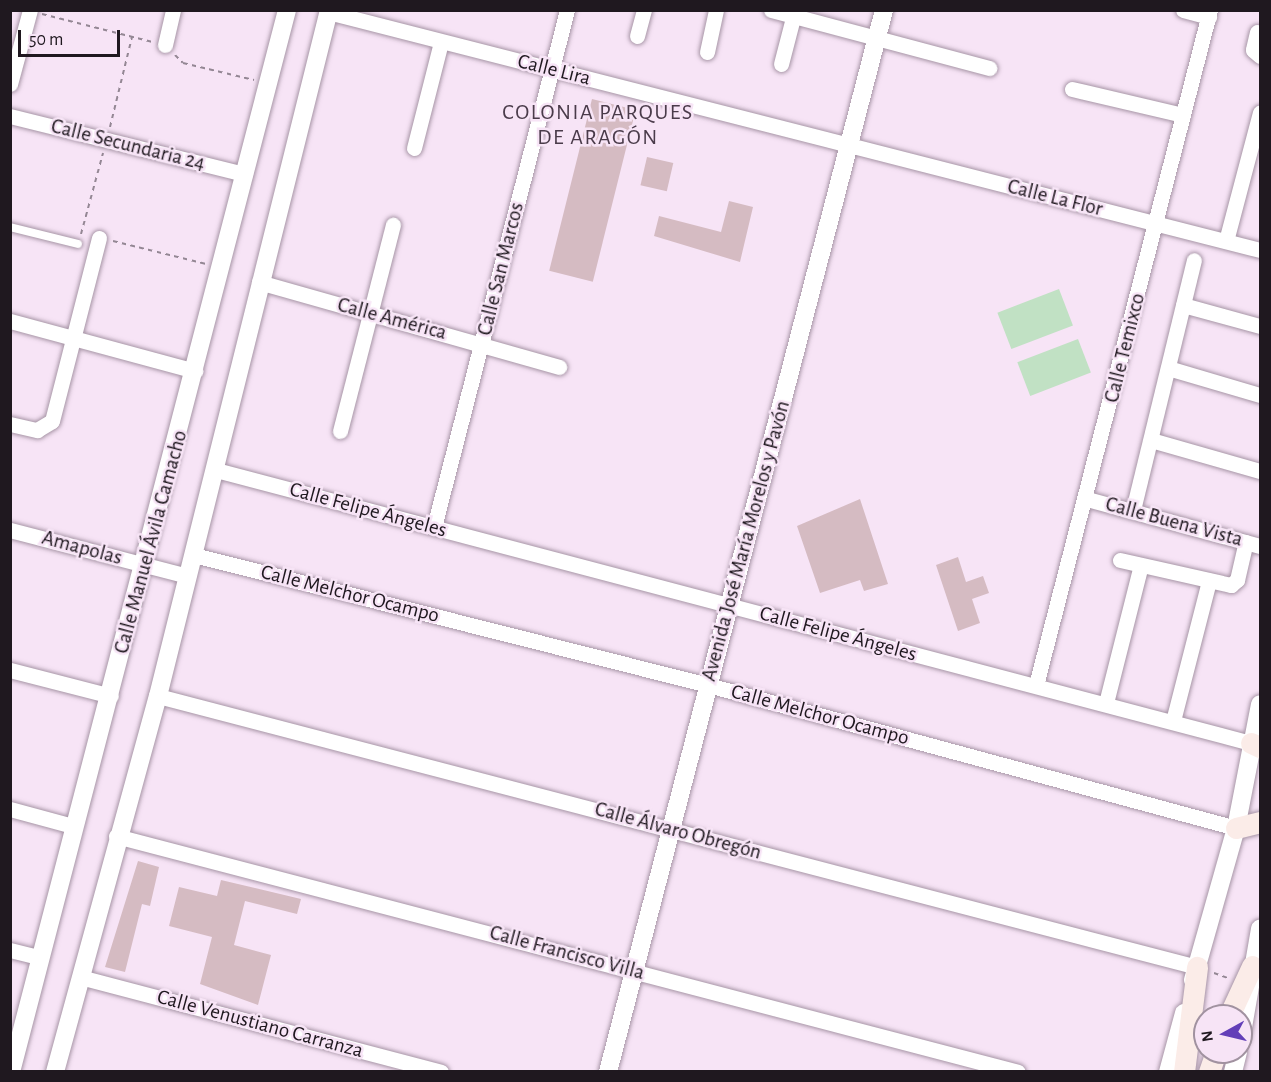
<!DOCTYPE html>
<meta charset="utf-8">
<style>
body{margin:0}
#map{position:relative;width:1271px;height:1082px;overflow:hidden;background:#f7e4f6;font-family:"Alegreya Sans",sans-serif}
div>[style]{position:absolute}
.green>*{inset:0;background:#c1e1c4;transform-origin:0 0}
.building>*{inset:0;background:#d5bbc2;transform-origin:0 0}
.path>*{height:2px;margin-top:-1px;transform-origin:0;background:repeating-linear-gradient(90deg,#948794 0 4.5px,transparent 0 9px)}
.roads{filter:drop-shadow(0 0 2px #a795a6) drop-shadow(0 0 2px #a795a6)}
.service>*{height:8px;margin:-4px;padding:0 4px;transform-origin:4px;border-radius:4px;background:#fff}
.minor>*{height:15px;margin:-7.5px;padding:0 7.5px;transform-origin:7.5px;border-radius:7.5px;background:#fff}
.tertiary>*{height:18px;margin:-9px;padding:0 9px;transform-origin:9px;border-radius:9px;background:#fff}
.secondary>*{height:21px;margin:-10.5px;padding:0 10.5px;transform-origin:10.5px;border-radius:10.5px;background:#fbece8}
span{translate:-50% -50%;white-space:nowrap;text-align:center;line-height:1.15;-webkit-text-stroke:5px #f7e4f6;paint-order:stroke}
.street-label{font-size:21px;color:#1f181f}
.neighbourhood-label{font-size:22px;color:#4a3b4a;letter-spacing:1.5px}
.frame{position:absolute;inset:0;border:12px solid #1f181f;pointer-events:none}
.north{position:absolute;left:1193px;top:1004px;width:60px;height:60px;box-sizing:border-box;background:#f7e4f6;border:2px solid #a192a0;border-radius:50%;rotate:262deg;font-size:16px;font-weight:700;line-height:24px;text-align:center;color:#1f181f}
.north::after{content:'';display:block;margin:auto;width:21px;height:27px;background:#633fb8;clip-path:polygon(50% 0,100% 100%,50% 72%,0 100%)}
.scale{position:absolute;left:18px;top:30px;width:102px;height:27px;box-sizing:border-box;border:3px solid #1f181f;border-top:0;padding-left:8px;font-size:18px;line-height:21px;white-space:nowrap;color:#1f181f;-webkit-text-stroke:4px #f7e4f6;paint-order:stroke}
</style>
<div id="map">
<div class="green">
<div style="left:1059px;top:289px;width:39px;height:66px;rotate:69deg"></div>
<div style="left:1078px;top:339px;width:36px;height:65px;rotate:69deg"></div>
</div>
<div class="building">
<div style="left:592px;top:99px;width:45px;height:177px;rotate:14deg"></div>
<div style="left:647px;top:157px;width:27px;height:29px;rotate:13deg"></div>
<div style="clip-path:polygon(729px 201px,753px 207px,740px 262px,654px 236px,659px 216px,721px 232px)"></div>
<div style="clip-path:polygon(860px 499px,888px 584px,864px 591px,860px 580px,820px 593px,797px 526px)"></div>
<div style="clip-path:polygon(958px 557px,966px 582px,983px 576px,989px 593px,972px 599px,980px 623px,958px 631px,936px 565px)"></div>
<div style="clip-path:polygon(138px 861px,159px 867px,150px 906px,142px 904px,125px 972px,105px 967px)"></div>
<div style="clip-path:polygon(221px 880px,301px 899px,297px 914px,245px 901px,234px 945px,271px 955px,258px 1005px,200px 984px,212px 937px,169px 926px,179px 887px,217px 896px)"></div>
</div>
<div class="path">
<div style="left:42px;top:14px;width:114px;rotate:14.2deg"></div>
<div style="left:175px;top:55px;width:11px;rotate:45deg"></div>
<div style="left:183px;top:63px;width:73px;rotate:13.5deg"></div>
<div style="left:110px;top:127px;width:93px;rotate:-76.3deg"></div>
<div style="left:81px;top:234px;width:84px;rotate:-74.8deg"></div>
<div style="left:113px;top:241px;width:96px;rotate:13.9deg"></div>
<div style="left:1214px;top:973px;width:15px;rotate:20deg"></div>
</div>
<div class="roads">
<div class="service">
<div style="left:10px;top:227px;width:70px;rotate:14deg"></div>
</div>
<div class="minor">
<div style="left:771px;top:10px;width:226px;rotate:14.9deg"></div>
<div style="left:1183px;top:10px;width:27px;rotate:15deg"></div>
<div style="left:328px;top:12px;width:962px;rotate:14.33deg"></div>
<div style="left:1257px;top:32px;width:18px;rotate:103deg"></div>
<div style="left:1253px;top:50px;width:9px;rotate:41deg"></div>
<div style="left:637px;top:36px;width:27px;rotate:-75deg"></div>
<div style="left:165px;top:45px;width:36px;rotate:-77deg"></div>
<div style="left:707px;top:52px;width:43px;rotate:-77.9deg"></div>
<div style="left:781px;top:64px;width:56px;rotate:-75.5deg"></div>
<div style="left:10px;top:84px;width:77px;rotate:-74.9deg"></div>
<div style="left:1072px;top:89px;width:114px;rotate:13.2deg"></div>
<div style="left:10px;top:116px;width:242px;rotate:13.9deg"></div>
<div style="left:414px;top:148px;width:109px;rotate:-75.7deg"></div>
<div style="left:1226px;top:241px;width:133px;rotate:-75.2deg"></div>
<div style="left:259px;top:282px;width:312px;rotate:15.8deg"></div>
<div style="left:1183px;top:305px;width:80px;rotate:15.3deg"></div>
<div style="left:10px;top:321px;width:192px;rotate:15.1deg"></div>
<div style="left:1168px;top:368px;width:96px;rotate:16.4deg"></div>
<div style="left:10px;top:424px;width:28px;rotate:13deg"></div>
<div style="left:37px;top:430px;width:17px;rotate:-31deg"></div>
<div style="left:52px;top:421px;width:189px;rotate:-75.6deg"></div>
<div style="left:340px;top:431px;width:213px;rotate:-75.6deg"></div>
<div style="left:1151px;top:440px;width:113px;rotate:15.9deg"></div>
<div style="left:216px;top:470px;width:1070px;rotate:14.78deg"></div>
<div style="left:1087px;top:499px;width:179px;rotate:15.2deg"></div>
<div style="left:1133px;top:510px;width:257px;rotate:-76.3deg"></div>
<div style="left:434px;top:527px;width:534px;rotate:-75.57deg"></div>
<div style="left:10px;top:530px;width:184px;rotate:14.5deg"></div>
<div style="left:194px;top:555px;width:530px;rotate:14.19deg"></div>
<div style="left:708px;top:685px;width:547px;rotate:15.15deg"></div>
<div style="left:1120px;top:560px;width:114px;rotate:12.7deg"></div>
<div style="left:1231px;top:585px;width:8px;rotate:-40deg"></div>
<div style="left:1237px;top:580px;width:39px;rotate:-77deg"></div>
<div style="left:10px;top:670px;width:104px;rotate:14.4deg"></div>
<div style="left:1036px;top:685px;width:697px;rotate:-75.55deg"></div>
<div style="left:158px;top:696px;width:1074px;rotate:14.62deg"></div>
<div style="left:1106px;top:703px;width:142px;rotate:-75.8deg"></div>
<div style="left:1173px;top:721px;width:145px;rotate:-75.6deg"></div>
<div style="left:10px;top:809px;width:65px;rotate:15.1deg"></div>
<div style="left:116px;top:836px;width:932px;rotate:14.66deg"></div>
<div style="left:10px;top:950px;width:30px;rotate:14deg"></div>
<div style="left:80px;top:977px;width:373px;rotate:14.7deg"></div>
</div>
<div class="tertiary">
<div style="left:1193px;top:980px;width:158px;rotate:-74.2deg"></div>
<div style="left:1236px;top:828px;width:126px;rotate:-79deg"></div>
<div style="left:1241px;top:1039px;width:112px;rotate:-80.2deg"></div>
<div style="left:11px;top:1072px;width:1097px;rotate:-75.43deg"></div>
<div style="left:55px;top:1072px;width:390px;rotate:-74.7deg"></div>
<div style="left:158px;top:696px;width:707px;rotate:-76deg"></div>
<div style="left:608px;top:1072px;width:1097px;rotate:-75.43deg"></div>
<div style="left:1168px;top:1072px;width:61px;rotate:-74.8deg"></div>
<div style="left:1233px;top:1072px;width:21px;rotate:-76deg"></div>
</div>
<div class="secondary">
<div style="left:1251px;top:743px;width:10px;rotate:24deg"></div>
<div style="left:1236px;top:828px;width:25px;rotate:-14deg"></div>
<div style="left:1229px;top:1016px;width:55px;rotate:-65.3deg"></div>
<div style="left:1184px;top:1072px;width:106px;rotate:-82.9deg"></div>
<div style="left:1209px;top:1072px;width:21px;rotate:-71deg"></div>
</div>
</div>
<div class="street-label">
<span style="left:554px;top:70px;rotate:14deg">Calle Lira</span>
<span style="left:128px;top:145px;rotate:14deg">Calle Secundaria 24</span>
<span style="left:1055px;top:198px;rotate:14deg">Calle La Flor</span>
<span style="left:501px;top:269px;rotate:-76deg">Calle San Marcos</span>
<span style="left:392px;top:319px;rotate:15deg">Calle América</span>
<span style="left:1125px;top:348px;rotate:-76deg">Calle Temixco</span>
<span style="left:368px;top:510px;rotate:15deg">Calle Felipe Ángeles</span>
<span style="left:1174px;top:522px;rotate:15deg">Calle Buena Vista</span>
<span style="left:746px;top:541px;rotate:-75deg">Avenida José María Morelos y Pavón</span>
<span style="left:151px;top:542px;rotate:-75deg">Calle Manuel Ávila Camacho</span>
<span style="left:82px;top:548px;rotate:15deg">Amapolas</span>
<span style="left:350px;top:594px;rotate:14deg">Calle Melchor Ocampo</span>
<span style="left:838px;top:634px;rotate:15deg">Calle Felipe Ángeles</span>
<span style="left:820px;top:715px;rotate:15deg">Calle Melchor Ocampo</span>
<span style="left:678px;top:831px;rotate:15deg">Calle Álvaro Obregón</span>
<span style="left:567px;top:953px;rotate:15deg">Calle Francisco Villa</span>
<span style="left:260px;top:1024px;rotate:15deg">Calle Venustiano Carranza</span>
</div>
<div class="neighbourhood-label">
<span style="left:598px;top:125px">COLONIA PARQUES<br>DE ARAGÓN</span>
</div>
<div class="frame"></div>
<div class="north">N</div>
<div class="scale">50 m</div>
</div>
